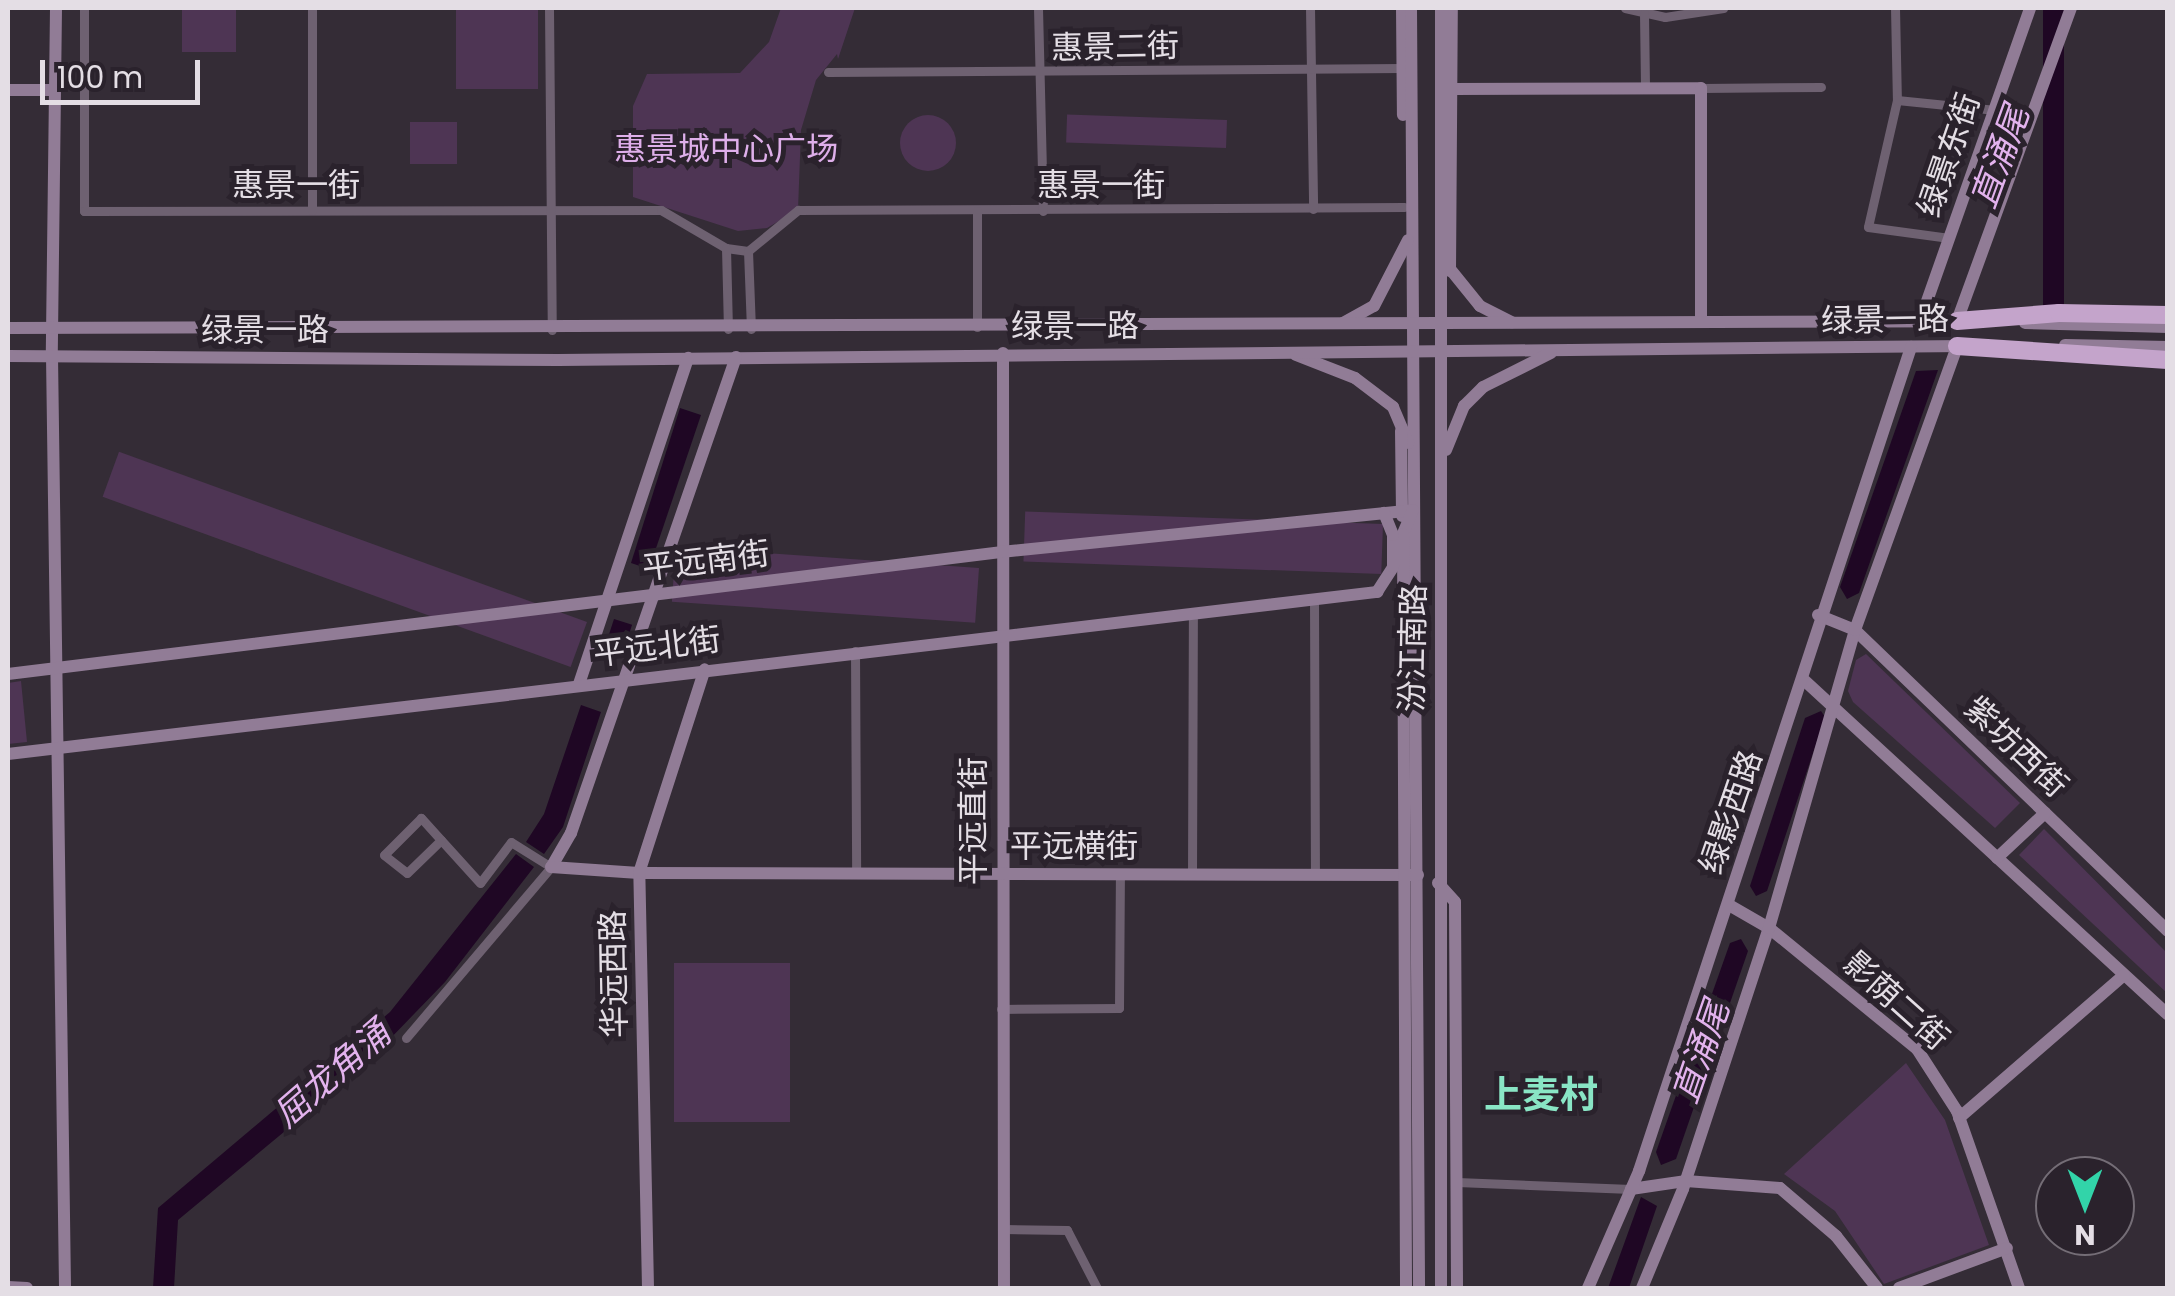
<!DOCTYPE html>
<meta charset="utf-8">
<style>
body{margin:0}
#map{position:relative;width:2175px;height:1296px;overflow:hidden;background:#342c36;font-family:Poppins,"Noto Sans SC",sans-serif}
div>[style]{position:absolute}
.green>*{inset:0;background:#4e3554;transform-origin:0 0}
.round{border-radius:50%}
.water>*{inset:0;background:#1f0724;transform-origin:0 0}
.street>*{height:9px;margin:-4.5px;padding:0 4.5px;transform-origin:4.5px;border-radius:4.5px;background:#6e6171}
.secondary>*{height:12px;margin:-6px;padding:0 6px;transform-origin:6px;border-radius:6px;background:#917c96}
.highway>*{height:18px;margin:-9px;padding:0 9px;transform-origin:9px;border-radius:9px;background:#c4a4cb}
span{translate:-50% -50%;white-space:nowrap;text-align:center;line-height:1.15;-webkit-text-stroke:10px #2a222c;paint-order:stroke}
.street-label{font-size:32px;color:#e4dee5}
.park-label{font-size:32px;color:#deafea}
.water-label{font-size:35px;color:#e2b2ed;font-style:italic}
.quarter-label{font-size:38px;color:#89e5c5;font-weight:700}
.frame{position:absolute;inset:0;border:10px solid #e4dee5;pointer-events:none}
.north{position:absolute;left:2035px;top:1156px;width:100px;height:100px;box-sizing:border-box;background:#2a222c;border:2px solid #746d76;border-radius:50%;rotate:180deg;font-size:28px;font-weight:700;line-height:40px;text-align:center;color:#e4dee5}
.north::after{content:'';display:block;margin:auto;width:35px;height:45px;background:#32d4a9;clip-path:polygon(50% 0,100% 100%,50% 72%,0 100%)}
.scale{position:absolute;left:40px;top:60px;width:160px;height:45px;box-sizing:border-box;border:5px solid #e4dee5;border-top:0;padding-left:12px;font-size:30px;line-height:35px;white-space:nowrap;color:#e4dee5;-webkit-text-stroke:8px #2a222c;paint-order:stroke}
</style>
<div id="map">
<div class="green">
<div style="left:182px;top:8px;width:54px;height:44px"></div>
<div style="left:456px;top:8px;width:82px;height:81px"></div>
<div style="clip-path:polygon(781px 8px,855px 8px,838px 59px,837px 54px,816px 80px,801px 130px,798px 210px,767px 228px,738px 231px,633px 197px,633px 106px,647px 74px,740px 73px,769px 42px)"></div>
<div class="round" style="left:900px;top:115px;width:56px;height:56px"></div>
<div style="left:1227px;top:120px;width:28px;height:160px;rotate:92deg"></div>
<div style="left:410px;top:122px;width:47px;height:42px"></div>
<div style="left:1383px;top:524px;width:50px;height:358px;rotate:92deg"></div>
<div style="left:979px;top:568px;width:55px;height:304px;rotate:94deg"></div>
<div style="left:587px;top:622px;width:48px;height:498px;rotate:110deg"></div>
<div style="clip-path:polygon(1866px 654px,2020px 803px,1995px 828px,1853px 702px,1848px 691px,1856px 660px)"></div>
<div style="clip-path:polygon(21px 681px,27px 742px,8px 744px,8px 683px)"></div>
<div style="clip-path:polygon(2044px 829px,2167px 953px,2167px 993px,2019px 855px)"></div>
<div style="left:674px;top:963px;width:116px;height:159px"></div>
<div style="clip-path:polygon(1906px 1063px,1945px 1120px,1989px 1245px,1884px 1284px,1835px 1211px,1784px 1174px)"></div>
</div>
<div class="water">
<div style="left:2043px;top:8px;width:21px;height:318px"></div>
<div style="clip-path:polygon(1938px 370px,1859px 593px,1847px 599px,1840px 587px,1916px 371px)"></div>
<div style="clip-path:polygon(680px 408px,701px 415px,649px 569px,631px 563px)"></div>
<div style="left:614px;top:619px;width:19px;height:35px;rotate:18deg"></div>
<div style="clip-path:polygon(581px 705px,601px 712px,563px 827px,544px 854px,526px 842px,544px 814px)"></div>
<div style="clip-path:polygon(1821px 711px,1825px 717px,1767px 891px,1756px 896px,1750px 886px,1805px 718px)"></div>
<div style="clip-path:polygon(516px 854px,534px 867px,445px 982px,385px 1044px,378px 1041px,296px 1110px,302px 1117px,178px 1220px,174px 1288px,153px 1288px,158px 1208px,390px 1012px)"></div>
<div style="clip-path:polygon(1741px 939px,1748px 951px,1676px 1159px,1661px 1165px,1656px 1152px,1730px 943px)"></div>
<div style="clip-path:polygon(1641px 1197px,1657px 1206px,1631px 1282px,1629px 1288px,1608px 1288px)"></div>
</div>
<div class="street">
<div style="left:84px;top:8px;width:203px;rotate:90deg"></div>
<div style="left:84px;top:211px;width:577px;rotate:-0.1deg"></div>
<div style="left:661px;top:210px;width:75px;rotate:30.3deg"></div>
<div style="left:726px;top:248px;width:22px;rotate:8deg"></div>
<div style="left:748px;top:251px;width:65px;rotate:-39.4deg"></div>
<div style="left:798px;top:210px;width:606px;rotate:-0.28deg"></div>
<div style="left:312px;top:8px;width:202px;rotate:90deg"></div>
<div style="left:549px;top:8px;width:322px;rotate:89.5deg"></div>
<div style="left:1038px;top:8px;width:203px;rotate:88.6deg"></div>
<div style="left:1310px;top:8px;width:201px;rotate:89.1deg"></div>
<div style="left:1625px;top:8px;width:41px;rotate:12.7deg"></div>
<div style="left:1665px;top:17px;width:59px;rotate:-8.8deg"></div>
<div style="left:1895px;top:8px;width:92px;rotate:88.8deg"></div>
<div style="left:1897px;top:100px;width:130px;rotate:102.9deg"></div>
<div style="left:1868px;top:227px;width:82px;rotate:7.7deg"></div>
<div style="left:1644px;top:14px;width:74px;rotate:89.2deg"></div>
<div style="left:828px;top:72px;width:574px;rotate:-0.4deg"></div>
<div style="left:1701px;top:88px;width:120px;rotate:-0.5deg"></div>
<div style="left:1897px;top:100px;width:99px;rotate:5.8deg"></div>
<div style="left:977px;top:211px;width:116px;rotate:90deg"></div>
<div style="left:726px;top:248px;width:81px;rotate:88.6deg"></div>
<div style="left:748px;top:251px;width:78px;rotate:87.8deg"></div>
<div style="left:1314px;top:600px;width:274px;rotate:89.8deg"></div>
<div style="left:855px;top:651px;width:222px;rotate:89.7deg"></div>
<div style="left:1192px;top:874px;width:262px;rotate:-89.8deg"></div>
<div style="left:1001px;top:1009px;width:118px;rotate:-0.5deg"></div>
<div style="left:1119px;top:1008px;width:134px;rotate:-89.6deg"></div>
<div style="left:406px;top:1038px;width:224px;rotate:-49.7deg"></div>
<div style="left:551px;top:867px;width:47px;rotate:-148deg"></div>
<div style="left:511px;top:842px;width:51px;rotate:127.1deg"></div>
<div style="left:480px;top:883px;width:58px;rotate:-132.2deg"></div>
<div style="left:441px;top:840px;width:30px;rotate:-132deg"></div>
<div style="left:421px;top:818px;width:52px;rotate:135deg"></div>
<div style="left:384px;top:855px;width:29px;rotate:38deg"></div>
<div style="left:407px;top:873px;width:47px;rotate:-44.1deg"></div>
<div style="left:1457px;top:1182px;width:174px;rotate:2.3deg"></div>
<div style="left:1003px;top:1229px;width:64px;rotate:0.9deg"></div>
<div style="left:1067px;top:1230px;width:65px;rotate:62.7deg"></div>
</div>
<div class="secondary">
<div style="left:56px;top:8px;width:348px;rotate:90.7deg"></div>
<div style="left:52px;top:356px;width:932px;rotate:89.2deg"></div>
<div style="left:1402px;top:8px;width:107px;rotate:89.5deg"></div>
<div style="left:1411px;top:8px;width:1280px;rotate:89.64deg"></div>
<div style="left:1453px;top:89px;width:248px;rotate:-0.2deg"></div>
<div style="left:1701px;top:88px;width:234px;rotate:90deg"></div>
<div style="left:8px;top:90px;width:47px"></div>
<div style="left:1446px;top:264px;width:54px;rotate:51deg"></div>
<div style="left:1480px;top:306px;width:36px;rotate:27deg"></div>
<div style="left:1450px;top:271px;width:263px;rotate:-89.6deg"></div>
<div style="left:1920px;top:321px;width:332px;rotate:-70.6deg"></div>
<div style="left:1957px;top:321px;width:333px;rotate:-70deg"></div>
<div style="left:1343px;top:323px;width:35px;rotate:-29deg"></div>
<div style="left:1374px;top:306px;width:74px;rotate:-62.7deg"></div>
<div style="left:2025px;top:323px;width:143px;rotate:1.6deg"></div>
<div style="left:8px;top:328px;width:1957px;rotate:-0.2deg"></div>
<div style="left:2065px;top:345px;width:103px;rotate:1.1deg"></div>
<div style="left:1003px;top:353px;width:935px;rotate:89.94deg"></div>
<div style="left:1296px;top:355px;width:63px;rotate:21.3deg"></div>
<div style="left:1355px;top:378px;width:48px;rotate:37.3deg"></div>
<div style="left:1393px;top:407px;width:39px;rotate:67deg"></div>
<div style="left:8px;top:356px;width:550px;rotate:0.42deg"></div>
<div style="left:558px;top:360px;width:1407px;rotate:-0.57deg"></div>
<div style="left:736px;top:357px;width:504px;rotate:109.12deg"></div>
<div style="left:571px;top:833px;width:39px;rotate:120deg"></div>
<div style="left:551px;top:867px;width:88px;rotate:3.9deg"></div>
<div style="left:639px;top:873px;width:779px;rotate:0.15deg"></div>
<div style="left:1401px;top:431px;width:85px;rotate:89.3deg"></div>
<div style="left:1446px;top:450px;width:48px;rotate:-67.8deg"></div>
<div style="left:1464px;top:406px;width:27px;rotate:-45deg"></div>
<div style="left:1483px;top:387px;width:76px;rotate:-26.6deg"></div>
<div style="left:1818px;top:615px;width:40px;rotate:22deg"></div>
<div style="left:1855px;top:630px;width:434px;rotate:43.9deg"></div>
<div style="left:8px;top:674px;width:1000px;rotate:-7deg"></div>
<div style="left:1001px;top:552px;width:414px;rotate:-5.8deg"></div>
<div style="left:1413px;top:510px;width:26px;rotate:113deg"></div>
<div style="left:1403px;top:534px;width:754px;rotate:89.77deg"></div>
<div style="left:1805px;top:681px;width:493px;rotate:42.6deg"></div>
<div style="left:579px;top:684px;width:344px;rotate:-71.5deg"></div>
<div style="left:8px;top:754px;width:1379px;rotate:-6.75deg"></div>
<div style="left:1377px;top:592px;width:30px;rotate:-57deg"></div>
<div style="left:1393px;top:567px;width:32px;rotate:-90deg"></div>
<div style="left:1393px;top:535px;width:24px;rotate:-112deg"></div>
<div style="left:1997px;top:858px;width:66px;rotate:-43.2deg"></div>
<div style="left:1438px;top:883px;width:25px;rotate:48deg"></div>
<div style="left:1455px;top:902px;width:386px;rotate:89.7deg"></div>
<div style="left:1729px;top:905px;width:46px;rotate:29.9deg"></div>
<div style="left:1769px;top:928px;width:191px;rotate:39.3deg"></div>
<div style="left:1917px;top:1049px;width:74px;rotate:57.2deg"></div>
<div style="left:1957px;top:1111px;width:188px;rotate:70.7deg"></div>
<div style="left:1959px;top:1118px;width:218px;rotate:-40.9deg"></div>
<div style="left:1631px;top:1189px;width:56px;rotate:-8.3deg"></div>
<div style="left:1686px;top:1181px;width:94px;rotate:4.3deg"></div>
<div style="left:1780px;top:1188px;width:74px;rotate:40.6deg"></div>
<div style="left:1836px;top:1236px;width:66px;rotate:51.7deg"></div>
<div style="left:8px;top:1287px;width:19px;rotate:3deg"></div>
<div style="left:648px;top:1288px;width:415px;rotate:-91.2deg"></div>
<div style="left:639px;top:873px;width:214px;rotate:-72.1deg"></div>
<div style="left:1441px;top:1288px;width:1280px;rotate:-90deg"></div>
<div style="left:1588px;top:1288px;width:128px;rotate:-66.4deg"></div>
<div style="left:1639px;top:1171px;width:868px;rotate:-71.73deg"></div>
<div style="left:1642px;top:1288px;width:107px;rotate:-67.5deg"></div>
<div style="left:1683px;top:1189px;width:275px;rotate:-71.8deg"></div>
<div style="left:1769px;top:928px;width:310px;rotate:-73.9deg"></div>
<div style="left:1855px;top:630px;width:302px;rotate:-70.2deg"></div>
<div style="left:1899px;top:1288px;width:115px;rotate:-20.3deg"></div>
</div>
<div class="highway">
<div style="left:1957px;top:321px;width:102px;rotate:-4.5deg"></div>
<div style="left:2059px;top:313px;width:109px;rotate:1.1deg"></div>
<div style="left:1957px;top:346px;width:211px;rotate:3.8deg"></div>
</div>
<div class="street-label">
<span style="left:1115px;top:47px;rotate:-1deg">惠景二街</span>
<span style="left:1949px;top:155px;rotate:-71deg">绿景东街</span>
<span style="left:296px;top:185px">惠景一街</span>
<span style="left:1101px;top:185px">惠景一街</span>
<span style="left:1885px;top:320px;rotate:-1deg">绿景一路</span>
<span style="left:1075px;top:326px">绿景一路</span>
<span style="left:265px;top:330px">绿景一路</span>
<span style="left:706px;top:561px;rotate:-7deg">平远南街</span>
<span style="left:657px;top:647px;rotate:-7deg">平远北街</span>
<span style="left:1413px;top:648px;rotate:-89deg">汾江南路</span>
<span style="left:2016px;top:747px;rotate:44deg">紫坊西街</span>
<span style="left:1731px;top:812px;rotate:-71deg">绿影西路</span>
<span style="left:973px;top:821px;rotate:-90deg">平远直街</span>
<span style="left:1074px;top:846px">平远横街</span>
<span style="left:614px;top:974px;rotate:-91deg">华远西路</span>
<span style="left:1896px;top:1001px;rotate:42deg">影荫二街</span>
</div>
<div class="park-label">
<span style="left:726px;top:149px">惠景城中心广场</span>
</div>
<div class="water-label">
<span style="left:2000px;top:157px;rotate:-70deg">直涌尾</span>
<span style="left:1701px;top:1052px;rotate:-71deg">直涌尾</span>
<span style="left:332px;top:1074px;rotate:-41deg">屈龙角涌</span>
</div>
<div class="quarter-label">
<span style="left:1541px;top:1095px">上麦村</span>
</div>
<div class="frame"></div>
<div class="north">N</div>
<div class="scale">100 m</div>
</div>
